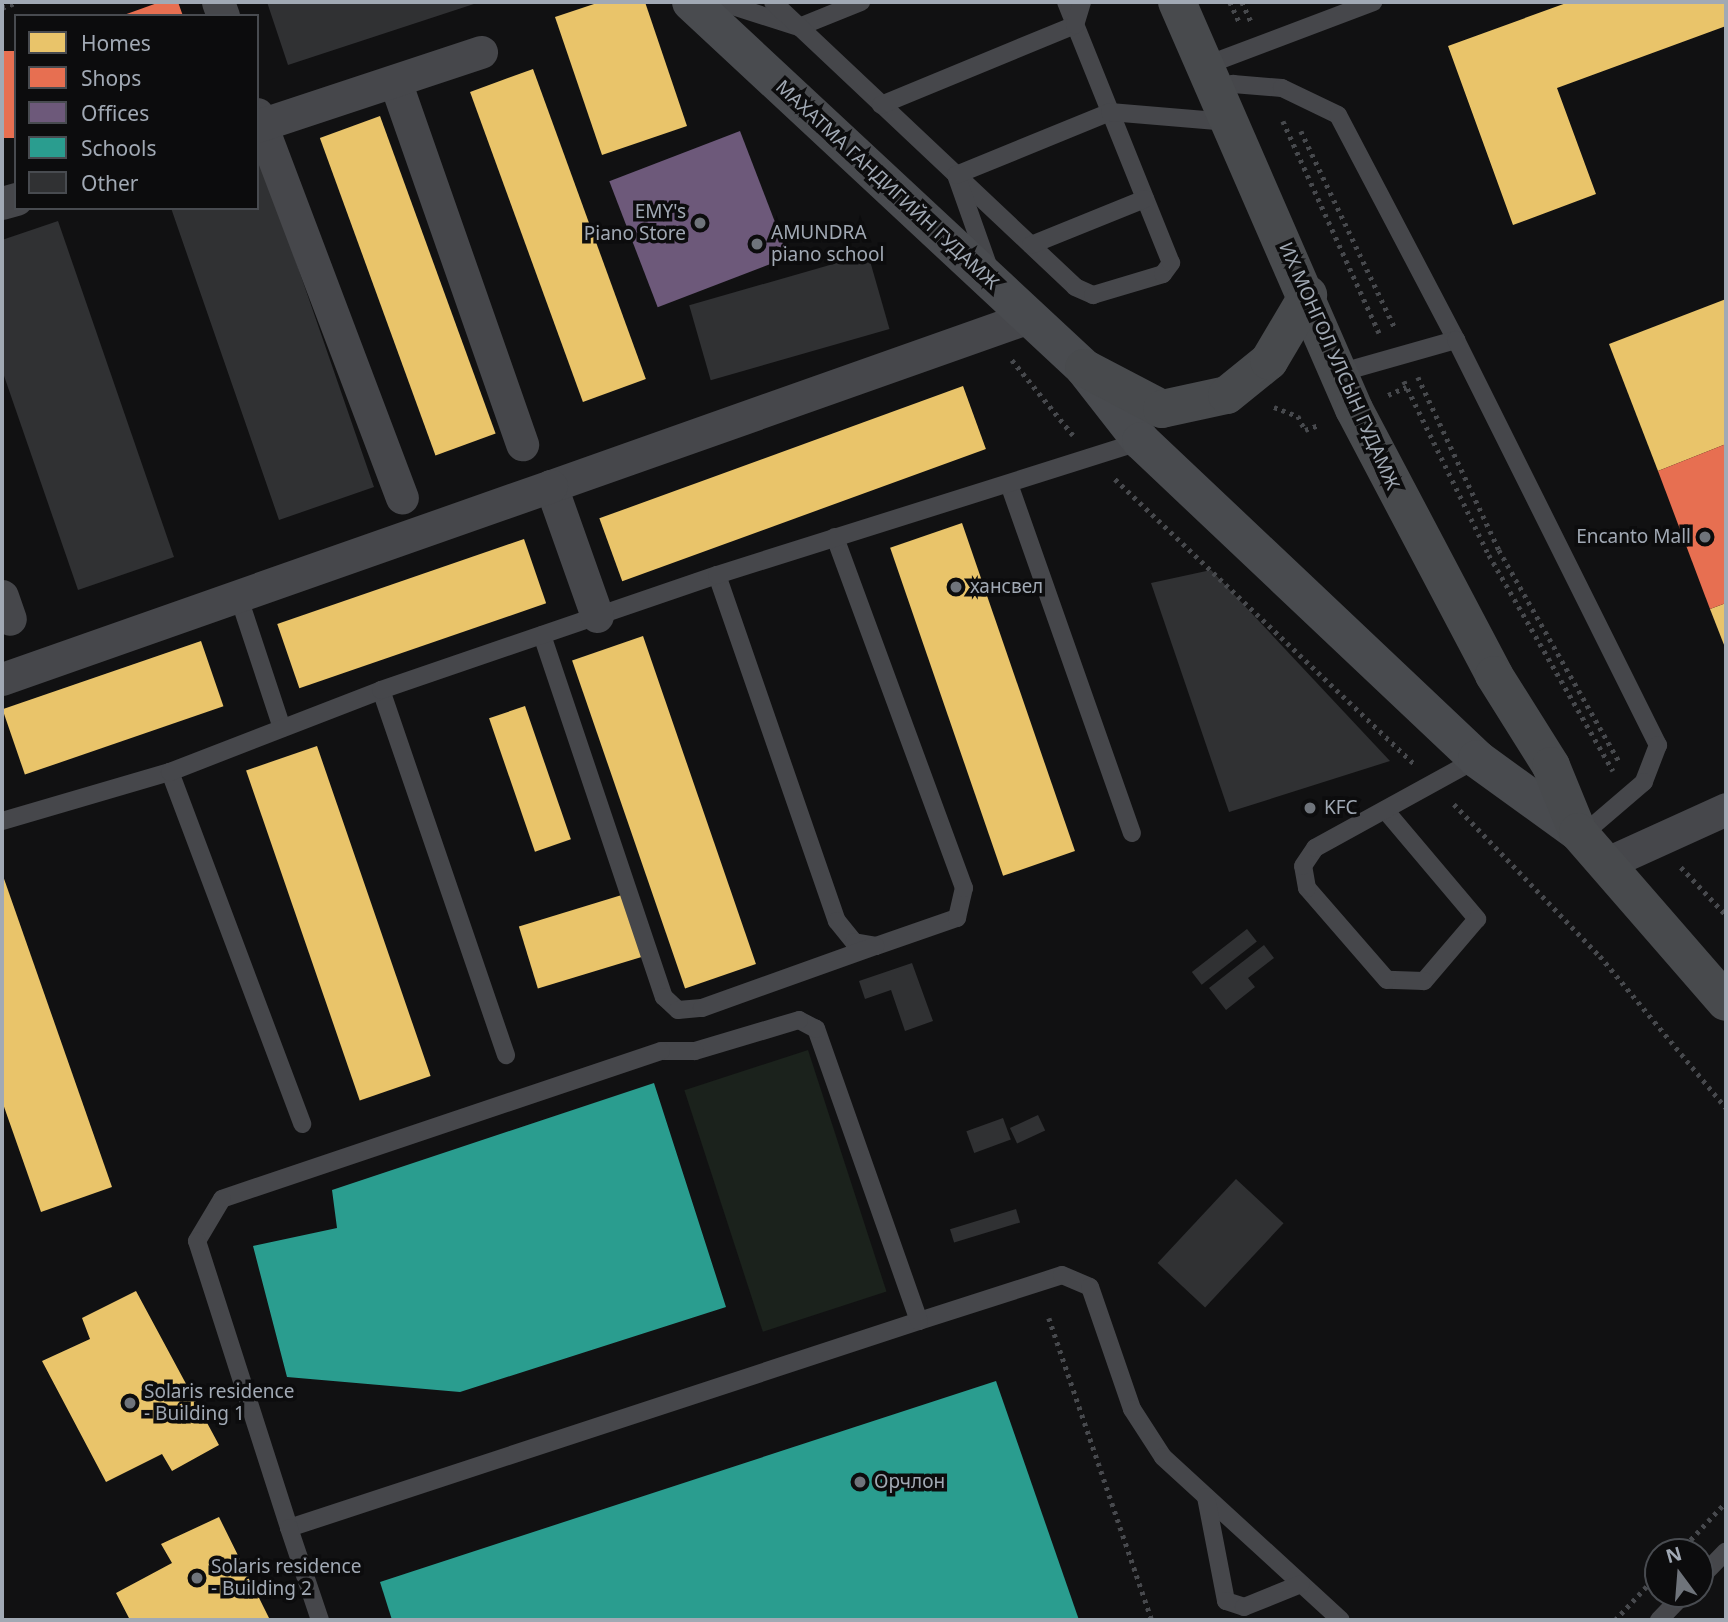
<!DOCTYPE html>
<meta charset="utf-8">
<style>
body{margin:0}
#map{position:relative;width:1728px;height:1622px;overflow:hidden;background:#111112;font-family:"Noto Sans",sans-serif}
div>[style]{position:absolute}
.green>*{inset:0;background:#1b221c;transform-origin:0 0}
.homes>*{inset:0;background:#e9c46a;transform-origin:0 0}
.shops>*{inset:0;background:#e76f51;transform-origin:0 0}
.offices>*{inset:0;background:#6d597a;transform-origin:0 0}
.schools>*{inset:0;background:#2a9d8f}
.building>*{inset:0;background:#303133;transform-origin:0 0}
.path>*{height:4.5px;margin-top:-2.25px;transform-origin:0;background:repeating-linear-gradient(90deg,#47494d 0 3.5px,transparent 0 8.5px)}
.lane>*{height:18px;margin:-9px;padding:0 9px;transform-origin:9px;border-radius:9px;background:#46474b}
.street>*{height:33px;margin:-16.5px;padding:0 16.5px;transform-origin:16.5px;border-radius:16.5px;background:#46474b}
.secondary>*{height:38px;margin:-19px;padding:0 19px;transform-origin:19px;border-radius:19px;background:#494b4f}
.primary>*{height:38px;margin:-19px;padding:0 19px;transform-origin:19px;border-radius:19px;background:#484a4d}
.dots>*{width:19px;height:19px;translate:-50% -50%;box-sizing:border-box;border:4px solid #0c0c0d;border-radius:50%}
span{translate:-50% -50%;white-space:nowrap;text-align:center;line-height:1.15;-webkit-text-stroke:7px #0c0c0d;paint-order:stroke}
.street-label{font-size:19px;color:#a1a9b4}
.poi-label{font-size:19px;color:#a1a9b4}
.right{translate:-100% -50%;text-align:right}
.left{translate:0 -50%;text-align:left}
.frame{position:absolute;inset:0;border:4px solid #a1a9b4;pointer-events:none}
.legend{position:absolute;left:14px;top:14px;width:245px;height:196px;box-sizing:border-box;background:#0c0c0d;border:2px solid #484b50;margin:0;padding:9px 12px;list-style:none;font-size:21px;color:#a1a9b4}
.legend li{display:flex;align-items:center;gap:14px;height:35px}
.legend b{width:35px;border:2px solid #484b50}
.north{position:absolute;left:1644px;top:1538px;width:70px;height:70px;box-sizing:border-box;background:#0c0c0d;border:2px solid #484b50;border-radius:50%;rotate:344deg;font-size:19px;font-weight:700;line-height:28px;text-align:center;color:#a1a9b4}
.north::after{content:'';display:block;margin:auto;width:24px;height:32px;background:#6f747b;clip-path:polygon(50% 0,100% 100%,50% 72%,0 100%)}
</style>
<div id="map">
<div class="green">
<div style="left:808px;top:1050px;width:254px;height:130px;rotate:72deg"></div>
</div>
<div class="homes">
<div style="clip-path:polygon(600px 2px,645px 2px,687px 126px,602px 155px,555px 17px)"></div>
<div style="clip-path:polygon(1569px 2px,1726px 2px,1726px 26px,1557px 88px,1596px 194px,1513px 225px,1448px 46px)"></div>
<div style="left:533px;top:69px;width:330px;height:67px;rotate:70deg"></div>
<div style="left:380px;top:116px;width:338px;height:64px;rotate:70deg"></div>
<div style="clip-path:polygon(1726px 299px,1726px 444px,1658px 471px,1609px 344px)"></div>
<div style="left:963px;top:386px;width:67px;height:387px;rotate:70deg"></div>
<div style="left:962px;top:523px;width:347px;height:76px;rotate:71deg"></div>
<div style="left:524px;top:539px;width:68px;height:261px;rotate:71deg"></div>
<div style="clip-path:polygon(1726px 603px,1726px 650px,1710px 609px)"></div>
<div style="left:643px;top:636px;width:347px;height:75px;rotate:71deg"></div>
<div style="left:201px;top:641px;width:69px;height:210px;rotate:71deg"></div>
<div style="left:525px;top:706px;width:141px;height:38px;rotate:71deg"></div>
<div style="left:317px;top:746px;width:349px;height:75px;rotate:71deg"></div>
<div style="clip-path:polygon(2px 873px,112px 1187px,41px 1212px,2px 1101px)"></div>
<div style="left:625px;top:894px;width:65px;height:111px;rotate:73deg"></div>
<div style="clip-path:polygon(136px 1291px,219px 1445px,172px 1471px,162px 1454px,106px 1482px,42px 1361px,90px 1339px,82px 1318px)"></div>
<div style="clip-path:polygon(219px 1517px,270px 1620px,130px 1620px,116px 1593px,172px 1563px,161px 1544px)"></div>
</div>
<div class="shops">
<div style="clip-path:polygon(160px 2px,178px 2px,183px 16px,121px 16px)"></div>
<div style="left:16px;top:51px;width:87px;height:15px;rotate:90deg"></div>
<div style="clip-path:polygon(1726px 444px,1726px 603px,1710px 609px,1658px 471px)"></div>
</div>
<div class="offices">
<div style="left:740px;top:131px;width:135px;height:140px;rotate:69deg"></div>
</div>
<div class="schools">
<div style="clip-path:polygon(654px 1083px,726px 1307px,460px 1392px,287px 1377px,253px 1246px,337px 1228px,332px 1190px)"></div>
<div style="clip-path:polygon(996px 1381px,1079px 1620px,392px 1620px,380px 1582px)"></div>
</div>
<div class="building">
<div style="clip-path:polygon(267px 2px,480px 2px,288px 65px)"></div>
<div style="clip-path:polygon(257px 149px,374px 487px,279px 520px,171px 208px,257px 208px)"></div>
<div style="clip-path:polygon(58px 221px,174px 557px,78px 590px,2px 370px,2px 240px)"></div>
<div style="left:868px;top:254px;width:78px;height:186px;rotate:74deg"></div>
<div style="clip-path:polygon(1211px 570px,1390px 761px,1229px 812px,1151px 583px)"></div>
<div style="left:1247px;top:929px;width:16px;height:70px;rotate:52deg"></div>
<div style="clip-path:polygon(1264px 945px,1274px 958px,1248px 978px,1255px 987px,1226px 1010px,1209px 988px)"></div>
<div style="clip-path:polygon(912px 963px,933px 1021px,905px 1031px,891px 990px,865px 999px,859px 981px)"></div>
<div style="left:1038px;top:1115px;width:17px;height:31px;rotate:65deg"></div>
<div style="left:1003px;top:1118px;width:23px;height:39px;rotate:70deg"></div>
<div style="left:1236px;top:1179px;width:65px;height:115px;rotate:43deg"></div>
<div style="left:1016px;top:1209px;width:14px;height:69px;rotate:73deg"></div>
</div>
<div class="path">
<div style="left:1230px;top:2px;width:23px;rotate:65deg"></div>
<div style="left:1242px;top:2px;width:21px;rotate:65deg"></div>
<div style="left:2px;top:8px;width:17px;rotate:-21deg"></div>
<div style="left:1283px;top:121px;width:233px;rotate:65.6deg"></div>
<div style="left:1301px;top:131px;width:218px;rotate:64.5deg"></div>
<div style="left:1012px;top:360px;width:97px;rotate:50.9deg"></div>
<div style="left:1418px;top:377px;width:191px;rotate:64.9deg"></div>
<div style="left:1499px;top:550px;width:245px;rotate:60.4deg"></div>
<div style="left:1404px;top:381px;width:194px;rotate:64deg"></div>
<div style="left:1489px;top:555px;width:249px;rotate:60.1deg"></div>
<div style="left:1388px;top:395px;width:20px;rotate:-24deg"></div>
<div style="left:1274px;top:407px;width:26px;rotate:21deg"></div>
<div style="left:1298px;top:416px;width:16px;rotate:63deg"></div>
<div style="left:1305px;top:430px;width:15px;rotate:-20deg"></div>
<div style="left:1115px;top:479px;width:412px;rotate:43.6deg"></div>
<div style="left:1454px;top:804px;width:211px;rotate:46.2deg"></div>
<div style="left:1600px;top:956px;width:197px;rotate:50.3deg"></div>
<div style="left:1681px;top:867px;width:66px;rotate:46.8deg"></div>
<div style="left:1049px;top:1318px;width:319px;rotate:71.2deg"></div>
<div style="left:1679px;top:1552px;width:69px;rotate:-46.8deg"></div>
<div style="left:1615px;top:1620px;width:63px;rotate:-46.9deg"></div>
</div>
<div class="lane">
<div style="left:720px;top:2px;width:83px;rotate:17.6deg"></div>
<div style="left:799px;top:27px;width:67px;rotate:-22deg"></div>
<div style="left:773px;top:2px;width:415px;rotate:43.3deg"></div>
<div style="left:1075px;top:287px;width:20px;rotate:24deg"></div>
<div style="left:1093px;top:295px;width:73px;rotate:-16.7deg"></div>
<div style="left:1163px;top:274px;width:14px;rotate:-54deg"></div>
<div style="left:1171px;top:263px;width:281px;rotate:-111.9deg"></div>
<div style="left:1204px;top:66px;width:181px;rotate:-20.7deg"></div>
<div style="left:1214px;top:90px;width:20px;rotate:-18deg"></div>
<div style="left:1233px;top:84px;width:49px;rotate:4.7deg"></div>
<div style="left:1282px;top:88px;width:62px;rotate:25.7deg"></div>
<div style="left:1338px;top:115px;width:254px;rotate:62.3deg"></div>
<div style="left:881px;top:105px;width:210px;rotate:-22.4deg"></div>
<div style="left:1075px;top:25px;width:24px;rotate:-73deg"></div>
<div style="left:1031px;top:245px;width:123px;rotate:-22deg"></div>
<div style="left:989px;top:268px;width:99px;rotate:-109.5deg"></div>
<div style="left:956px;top:175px;width:166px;rotate:-22.2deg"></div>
<div style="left:1110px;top:112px;width:119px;rotate:4.8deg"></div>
<div style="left:1339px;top:373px;width:122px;rotate:-15.8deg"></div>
<div style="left:1456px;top:340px;width:453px;rotate:63.5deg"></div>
<div style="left:1658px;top:745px;width:40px;rotate:111deg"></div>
<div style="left:1644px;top:782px;width:83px;rotate:139.4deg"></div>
<div style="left:1009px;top:484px;width:370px;rotate:70.6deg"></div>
<div style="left:717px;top:575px;width:366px;rotate:70.9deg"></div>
<div style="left:837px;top:921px;width:27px;rotate:51deg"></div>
<div style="left:854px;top:942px;width:22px;rotate:10deg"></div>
<div style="left:876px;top:946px;width:86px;rotate:-19.1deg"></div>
<div style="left:957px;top:918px;width:31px;rotate:-77deg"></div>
<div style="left:964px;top:888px;width:374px;rotate:-110.2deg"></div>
<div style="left:239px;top:598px;width:137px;rotate:71.7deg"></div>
<div style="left:542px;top:635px;width:382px;rotate:71.4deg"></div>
<div style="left:664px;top:997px;width:19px;rotate:43deg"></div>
<div style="left:678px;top:1010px;width:24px;rotate:-5deg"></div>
<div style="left:702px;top:1008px;width:184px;rotate:-19.7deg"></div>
<div style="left:381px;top:690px;width:386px;rotate:71.1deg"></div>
<div style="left:170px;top:772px;width:376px;rotate:69.4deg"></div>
<div style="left:1385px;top:810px;width:143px;rotate:49.8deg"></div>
<div style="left:1477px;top:919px;width:82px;rotate:130.5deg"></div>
<div style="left:1424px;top:981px;width:37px;rotate:-178deg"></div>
<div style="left:1387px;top:980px;width:122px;rotate:-131deg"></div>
<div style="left:1307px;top:888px;width:22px;rotate:-100deg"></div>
<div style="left:1303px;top:866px;width:22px;rotate:-56deg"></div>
<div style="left:1315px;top:848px;width:185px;rotate:-28.8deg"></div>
<div style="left:2px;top:821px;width:175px;rotate:-16.3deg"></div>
<div style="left:170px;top:772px;width:226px;rotate:-21.2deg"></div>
<div style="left:381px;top:690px;width:355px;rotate:-18.9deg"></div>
<div style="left:717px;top:575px;width:445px;rotate:-17.5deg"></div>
<div style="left:919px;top:1321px;width:150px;rotate:-17.8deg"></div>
<div style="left:1062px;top:1275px;width:30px;rotate:23deg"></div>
<div style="left:1090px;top:1287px;width:129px;rotate:71deg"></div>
<div style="left:1132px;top:1409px;width:57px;rotate:57.1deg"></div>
<div style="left:1163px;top:1457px;width:241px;rotate:42.5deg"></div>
<div style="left:1206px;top:1497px;width:106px;rotate:79.1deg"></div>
<div style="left:1226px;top:1601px;width:19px;rotate:18deg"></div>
<div style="left:1244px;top:1607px;width:61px;rotate:-22deg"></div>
<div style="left:289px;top:1528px;width:663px;rotate:-18.19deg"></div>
<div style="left:919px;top:1321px;width:310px;rotate:-109.4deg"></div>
<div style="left:816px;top:1029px;width:19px;rotate:-152deg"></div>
<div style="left:799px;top:1020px;width:109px;rotate:163.4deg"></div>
<div style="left:695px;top:1051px;width:34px;rotate:180deg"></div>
<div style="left:661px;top:1051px;width:463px;rotate:161.4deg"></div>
<div style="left:222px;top:1199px;width:49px;rotate:120.8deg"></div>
<div style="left:197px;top:1241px;width:301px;rotate:72.2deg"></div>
<div style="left:289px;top:1528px;width:97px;rotate:71.4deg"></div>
<div style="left:1700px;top:1578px;width:37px;rotate:-46deg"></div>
<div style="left:1659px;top:1620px;width:36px;rotate:-46deg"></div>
</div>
<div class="street">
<div style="left:218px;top:2px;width:15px;rotate:70deg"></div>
<div style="left:395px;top:81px;width:385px;rotate:70.7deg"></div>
<div style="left:257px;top:114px;width:410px;rotate:69.3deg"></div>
<div style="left:257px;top:126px;width:236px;rotate:-18.3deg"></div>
<div style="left:2px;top:203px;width:15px;rotate:-16deg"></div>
<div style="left:2px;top:596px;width:24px;rotate:71deg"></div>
<div style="left:597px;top:616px;width:138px;rotate:-109.5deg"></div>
<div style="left:551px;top:486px;width:507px;rotate:-19.47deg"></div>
<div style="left:2px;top:679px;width:582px;rotate:-19.37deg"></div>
<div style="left:1605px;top:864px;width:133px;rotate:-24.4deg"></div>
</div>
<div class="secondary">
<div style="left:691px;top:2px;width:537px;rotate:42.96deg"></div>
<div style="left:1084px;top:368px;width:93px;rotate:52deg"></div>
<div style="left:1141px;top:441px;width:463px;rotate:43.4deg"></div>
<div style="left:1477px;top:759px;width:125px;rotate:35.9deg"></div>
</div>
<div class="primary">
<div style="left:1177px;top:2px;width:444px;rotate:66.5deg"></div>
<div style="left:1354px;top:409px;width:301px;rotate:62.2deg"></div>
<div style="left:1494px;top:675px;width:107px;rotate:57.9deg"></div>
<div style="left:1551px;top:766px;width:71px;rotate:67.8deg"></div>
<div style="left:1578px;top:832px;width:225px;rotate:49deg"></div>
<div style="left:1084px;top:368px;width:88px;rotate:27.7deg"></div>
<div style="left:1162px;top:409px;width:66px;rotate:-12.2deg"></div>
<div style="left:1227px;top:395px;width:54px;rotate:-39deg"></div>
<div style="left:1269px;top:361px;width:77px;rotate:-59.4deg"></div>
</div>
<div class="dots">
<div style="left:700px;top:223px;background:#6f747b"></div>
<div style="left:757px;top:244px;background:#6f747b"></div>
<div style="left:1705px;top:537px;background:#6f747b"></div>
<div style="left:956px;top:587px;background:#6f747b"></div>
<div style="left:1310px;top:808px;background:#6f747b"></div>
<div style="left:130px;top:1403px;background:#6f747b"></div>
<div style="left:860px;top:1482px;background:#6f747b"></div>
<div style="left:197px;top:1578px;background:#6f747b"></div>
</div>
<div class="street-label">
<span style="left:887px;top:185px;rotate:43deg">МАХАТМА ГАНДИГИЙН ГУДАМЖ</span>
<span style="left:1339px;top:366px;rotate:66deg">ИХ МОНГОЛ УЛСЫН ГУДАМЖ</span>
</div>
<div class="poi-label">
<span class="right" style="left:686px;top:223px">EMY's<br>Piano Store</span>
<span class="left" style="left:771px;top:244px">AMUNDRA<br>piano school</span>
<span class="right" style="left:1691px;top:537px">Encanto Mall</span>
<span class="left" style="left:970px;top:587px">хансвел</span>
<span class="left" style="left:1324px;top:808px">KFC</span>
<span class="left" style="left:144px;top:1403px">Solaris residence<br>- Building 1</span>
<span class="left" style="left:874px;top:1482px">Орчлон</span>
<span class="left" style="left:211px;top:1578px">Solaris residence<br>- Building 2</span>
</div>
<div class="frame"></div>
<ul class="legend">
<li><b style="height:19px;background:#e9c46a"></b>Homes</li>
<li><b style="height:19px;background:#e76f51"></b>Shops</li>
<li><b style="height:19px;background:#6d597a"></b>Offices</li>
<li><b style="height:19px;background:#2a9d8f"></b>Schools</li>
<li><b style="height:19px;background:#303133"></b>Other</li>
</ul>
<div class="north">N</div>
</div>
